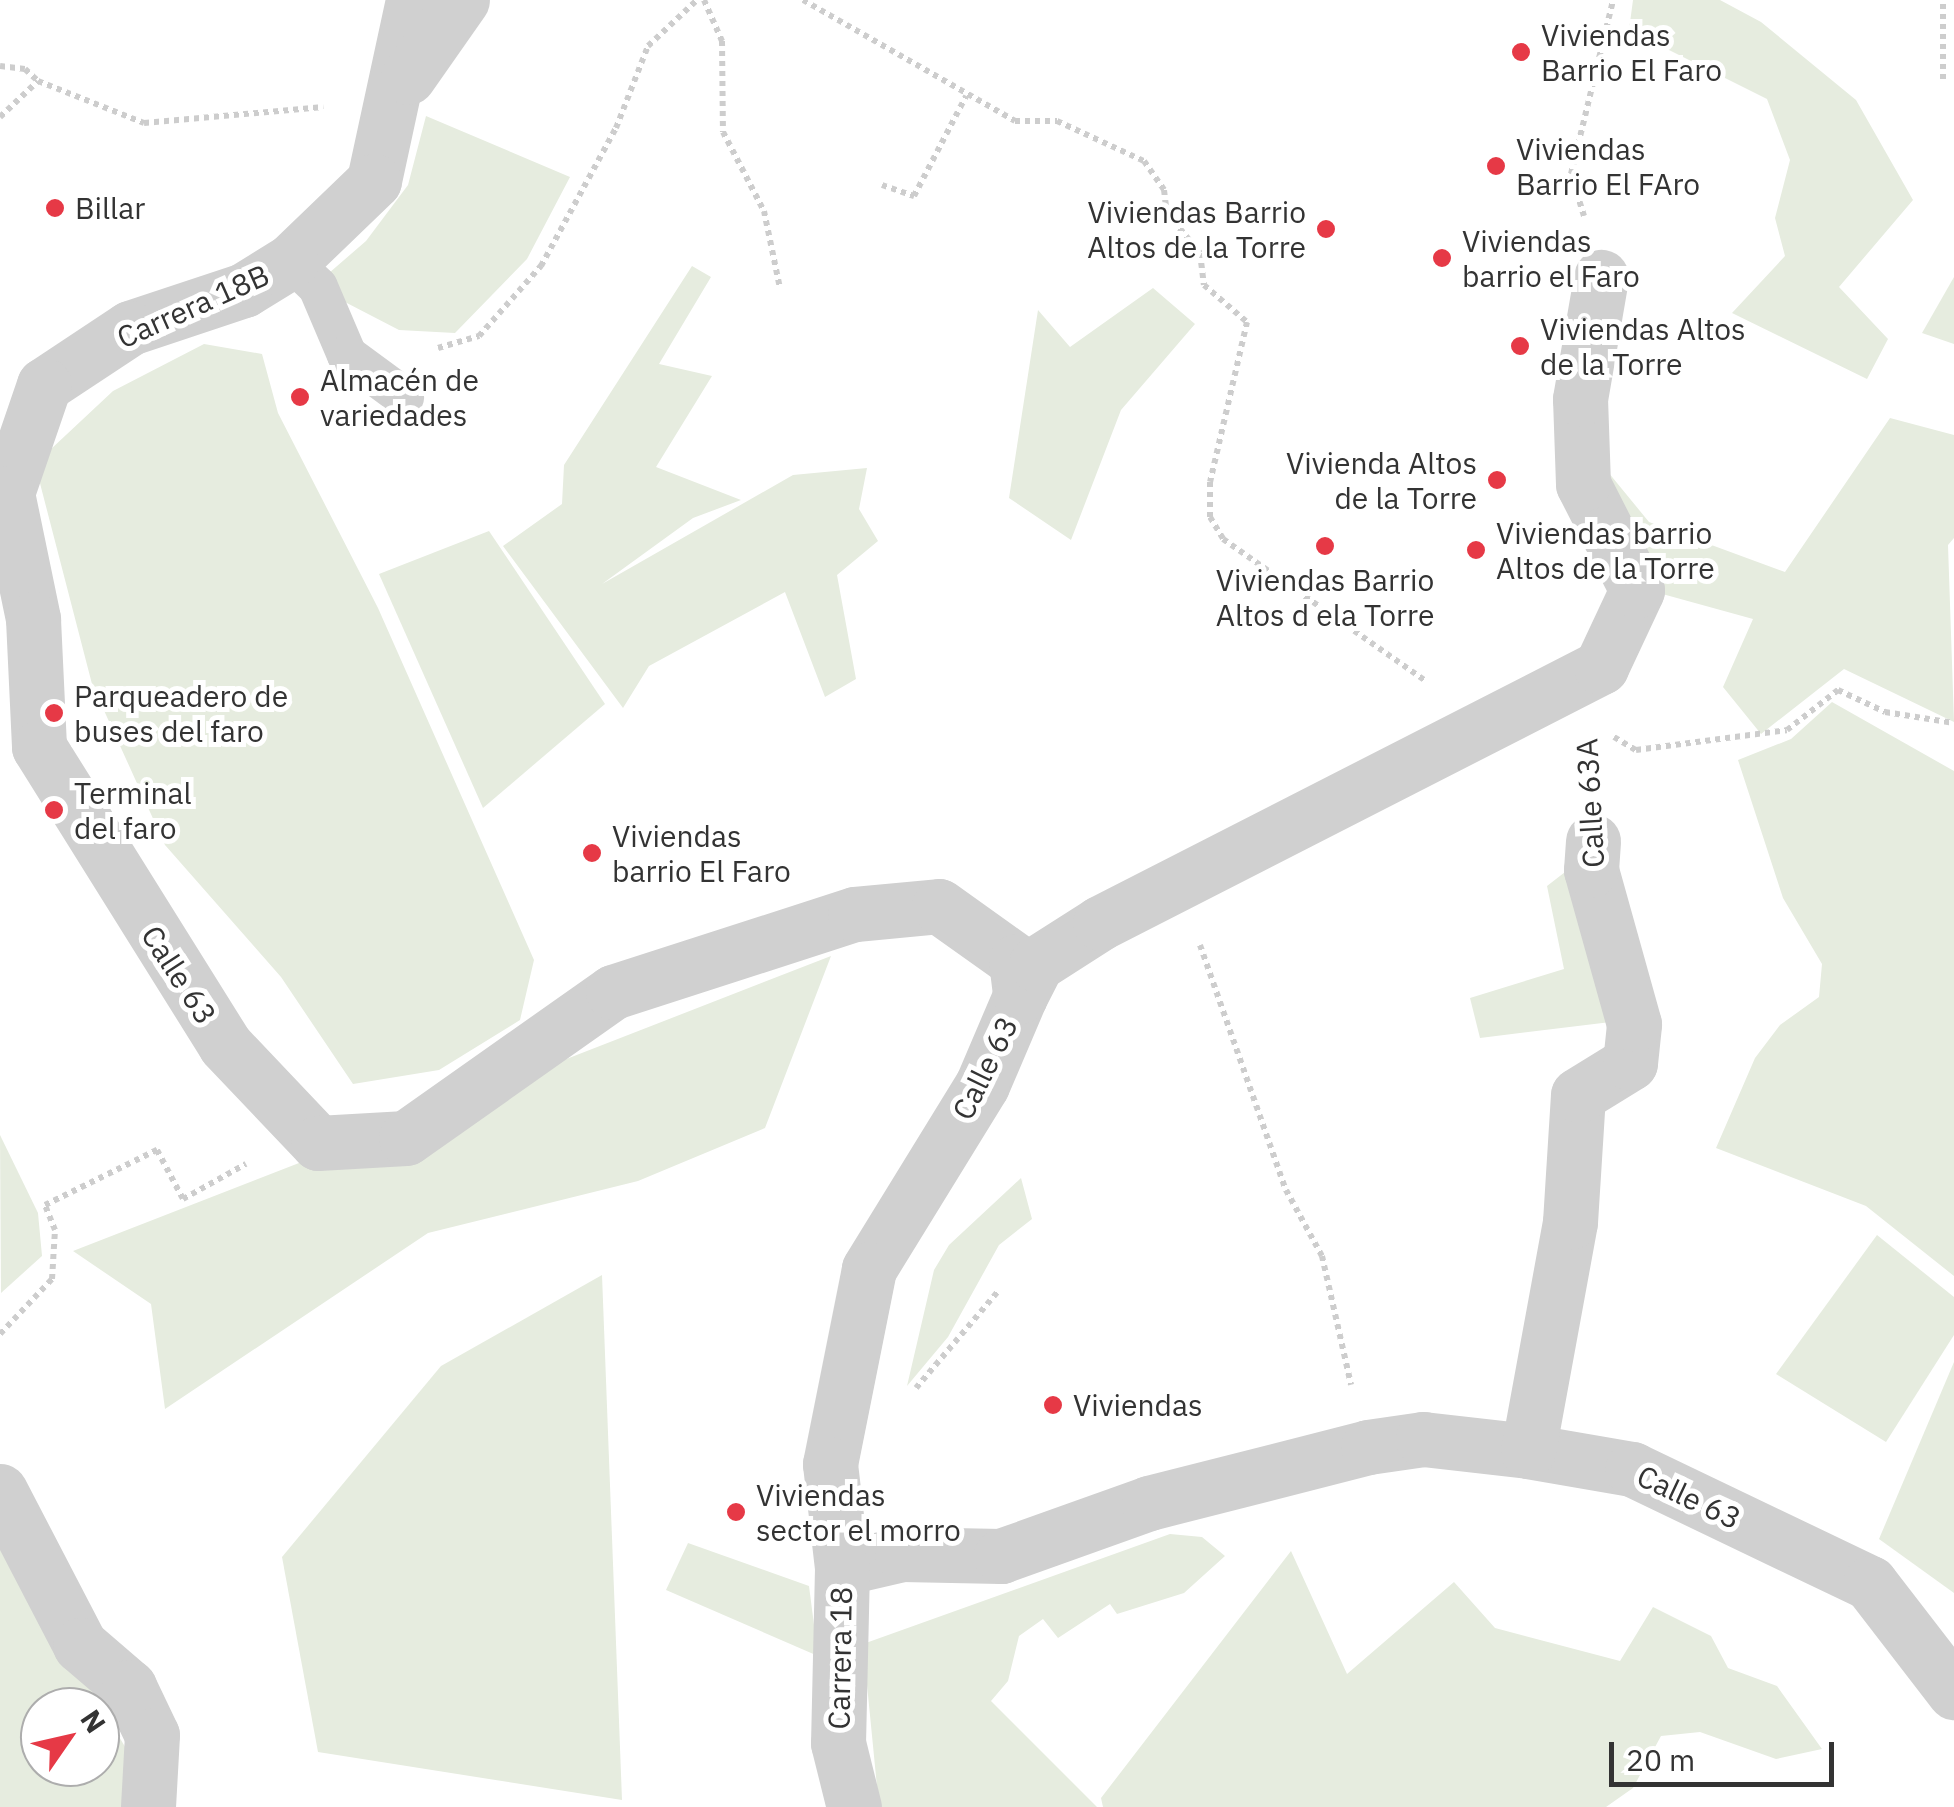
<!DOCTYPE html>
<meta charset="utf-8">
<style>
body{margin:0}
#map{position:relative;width:1954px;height:1807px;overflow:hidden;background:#fff;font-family:"IBM Plex Sans",sans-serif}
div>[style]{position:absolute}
.green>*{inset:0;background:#e6ecdf}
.path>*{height:6px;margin-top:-3px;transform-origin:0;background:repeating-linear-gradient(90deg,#cdcdcd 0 5px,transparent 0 10px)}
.service>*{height:40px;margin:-20px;padding:0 20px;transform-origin:20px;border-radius:20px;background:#d0d0d0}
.minor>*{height:55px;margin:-27.5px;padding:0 27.5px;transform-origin:27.5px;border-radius:27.5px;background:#d0d0d0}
.dots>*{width:28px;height:28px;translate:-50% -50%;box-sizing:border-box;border:5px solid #fff;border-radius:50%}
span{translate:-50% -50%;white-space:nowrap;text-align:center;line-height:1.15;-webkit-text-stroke:10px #fff;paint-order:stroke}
.poi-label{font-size:30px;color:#333}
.left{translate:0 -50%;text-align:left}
.right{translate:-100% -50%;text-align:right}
.street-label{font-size:30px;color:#333}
.north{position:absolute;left:20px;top:1687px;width:100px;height:100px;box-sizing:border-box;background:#fff;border:2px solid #adadad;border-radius:50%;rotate:56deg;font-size:28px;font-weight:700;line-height:40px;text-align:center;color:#333}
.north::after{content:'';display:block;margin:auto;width:35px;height:45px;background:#e63946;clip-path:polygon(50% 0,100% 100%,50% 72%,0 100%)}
.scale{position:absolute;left:1609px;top:1742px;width:225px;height:45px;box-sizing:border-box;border:5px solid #333;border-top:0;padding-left:12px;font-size:30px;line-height:35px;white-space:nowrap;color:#333;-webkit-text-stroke:8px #fff;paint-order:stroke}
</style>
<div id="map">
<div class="green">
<div style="clip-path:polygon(1633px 0,1720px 0,1761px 22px,1856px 100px,1913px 200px,1839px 287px,1888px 339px,1867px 379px,1732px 313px,1785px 256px,1775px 218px,1790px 160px,1767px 99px,1629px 30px)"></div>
<div style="clip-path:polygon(426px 116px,570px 177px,527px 259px,455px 333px,399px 330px,314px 286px,366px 241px,408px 185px)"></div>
<div style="clip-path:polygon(692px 266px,711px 277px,659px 364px,712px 376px,656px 467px,741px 500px,693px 518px,602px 584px,793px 475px,867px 468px,859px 509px,878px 541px,837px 575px,856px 679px,825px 697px,785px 592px,649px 666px,623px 708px,503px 546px,562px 504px,564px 465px)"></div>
<div style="clip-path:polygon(1954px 277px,1954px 344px,1922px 333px)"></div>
<div style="clip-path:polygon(1153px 288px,1195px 324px,1121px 410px,1071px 540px,1009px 498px,1038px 310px,1070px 347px)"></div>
<div style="clip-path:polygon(204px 344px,262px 354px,278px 413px,378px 608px,534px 960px,520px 1020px,439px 1070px,353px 1084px,281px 977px,165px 845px,92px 684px,35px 464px,113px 391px)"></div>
<div style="clip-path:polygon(1890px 418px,1954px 435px,1954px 538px,1948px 545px,1954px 722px,1844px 669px,1761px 734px,1723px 687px,1753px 619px,1637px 587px,1599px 461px,1649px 522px,1785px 572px)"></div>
<div style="clip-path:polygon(489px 531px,605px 704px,483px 808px,379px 574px)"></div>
<div style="clip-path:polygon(1832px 702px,1954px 771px,1954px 1276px,1866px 1206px,1716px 1148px,1755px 1058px,1780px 1025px,1819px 997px,1822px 964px,1783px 898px,1738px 760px,1791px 739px)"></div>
<div style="clip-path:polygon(1578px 862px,1619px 1021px,1480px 1038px,1470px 998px,1564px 969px,1547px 886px)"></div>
<div style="clip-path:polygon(831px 956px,765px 1128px,638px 1181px,428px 1233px,165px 1409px,151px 1304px,73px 1251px)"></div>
<div style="clip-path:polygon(0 1135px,38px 1213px,42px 1256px,1px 1293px)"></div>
<div style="clip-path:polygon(1021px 1178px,1032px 1219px,999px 1245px,948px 1337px,907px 1386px,934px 1270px,949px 1245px)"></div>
<div style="clip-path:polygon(1877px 1235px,1954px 1297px,1954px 1335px,1886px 1442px,1776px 1374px)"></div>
<div style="clip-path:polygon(602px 1275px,622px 1800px,318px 1752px,282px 1557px,441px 1366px)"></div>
<div style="clip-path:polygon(1954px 1362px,1954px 1593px,1879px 1539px)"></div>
<div style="clip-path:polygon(evenodd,0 1520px,29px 1587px,139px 1770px,122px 1807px,0 1807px,0 1520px,40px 1707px,100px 1707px,100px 1767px,40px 1767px,40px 1707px)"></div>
<div style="clip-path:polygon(1170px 1534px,1202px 1537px,1225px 1556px,1184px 1593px,1117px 1614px,1110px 1604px,1058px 1638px,1043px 1619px,1019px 1636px,1008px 1681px,991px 1701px,1097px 1807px,879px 1807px,863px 1644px)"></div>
<div style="clip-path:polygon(688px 1543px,809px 1586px,818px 1656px,666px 1590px)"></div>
<div style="clip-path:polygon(1291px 1551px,1347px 1674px,1454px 1582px,1495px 1628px,1620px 1661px,1653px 1607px,1711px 1636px,1728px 1668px,1777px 1686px,1822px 1749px,1776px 1759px,1700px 1732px,1661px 1736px,1633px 1788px,1606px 1807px,1103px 1807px,1101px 1798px)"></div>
</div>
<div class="path">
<div style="left:704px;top:0;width:45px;rotate:66.3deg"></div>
<div style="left:722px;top:41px;width:91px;rotate:89.4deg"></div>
<div style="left:723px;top:132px;width:89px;rotate:62.6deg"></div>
<div style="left:764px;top:211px;width:79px;rotate:78.3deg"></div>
<div style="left:803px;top:0;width:244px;rotate:29.7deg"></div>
<div style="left:1015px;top:121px;width:42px"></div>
<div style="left:1057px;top:121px;width:96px;rotate:24.7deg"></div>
<div style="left:1144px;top:161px;width:35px;rotate:55deg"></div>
<div style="left:1164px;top:190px;width:23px;rotate:83deg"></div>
<div style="left:1167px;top:213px;width:52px;rotate:50.5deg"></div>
<div style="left:1200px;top:253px;width:32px;rotate:83deg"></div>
<div style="left:1204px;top:285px;width:57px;rotate:40.7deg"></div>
<div style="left:1247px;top:322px;width:164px;rotate:103deg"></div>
<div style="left:1210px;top:482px;width:35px;rotate:90deg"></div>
<div style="left:1210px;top:517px;width:26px;rotate:59deg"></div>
<div style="left:1223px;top:539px;width:246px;rotate:35deg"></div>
<div style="left:0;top:66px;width:25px;rotate:7deg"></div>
<div style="left:25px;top:69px;width:18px;rotate:43deg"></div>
<div style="left:1943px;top:79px;width:79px;rotate:-90deg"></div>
<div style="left:0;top:117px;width:52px;rotate:-43.5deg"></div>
<div style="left:38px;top:81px;width:114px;rotate:21.6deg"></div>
<div style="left:144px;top:123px;width:180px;rotate:-5.1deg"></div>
<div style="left:882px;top:185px;width:34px;rotate:19deg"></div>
<div style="left:914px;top:196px;width:113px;rotate:-62.5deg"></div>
<div style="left:1584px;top:216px;width:44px;rotate:-107.2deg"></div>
<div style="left:1571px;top:174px;width:179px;rotate:-76.4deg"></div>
<div style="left:438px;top:348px;width:43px;rotate:-16.3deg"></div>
<div style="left:479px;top:336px;width:94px;rotate:-48.5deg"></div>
<div style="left:541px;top:266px;width:157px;rotate:-61.5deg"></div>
<div style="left:616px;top:128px;width:88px;rotate:-68.7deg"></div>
<div style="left:648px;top:46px;width:67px;rotate:-43.2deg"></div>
<div style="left:1614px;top:737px;width:26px;rotate:31deg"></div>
<div style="left:1636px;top:750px;width:152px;rotate:-7.5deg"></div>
<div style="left:1787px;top:730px;width:65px;rotate:-38.1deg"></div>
<div style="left:1838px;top:690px;width:52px;rotate:25.1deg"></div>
<div style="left:1885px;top:712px;width:70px;rotate:9.1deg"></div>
<div style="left:1590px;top:774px;width:27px;rotate:-88deg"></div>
<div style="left:1200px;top:945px;width:260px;rotate:70.7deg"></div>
<div style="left:1286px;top:1190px;width:75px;rotate:61.4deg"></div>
<div style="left:1322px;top:1256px;width:132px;rotate:77.3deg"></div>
<div style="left:0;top:1334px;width:76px;rotate:-46.6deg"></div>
<div style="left:52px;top:1279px;width:49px;rotate:-86.5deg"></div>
<div style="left:55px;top:1230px;width:27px;rotate:-112deg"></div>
<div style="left:45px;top:1205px;width:125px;rotate:-26.2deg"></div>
<div style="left:157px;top:1150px;width:55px;rotate:62deg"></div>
<div style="left:183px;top:1199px;width:72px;rotate:-29.1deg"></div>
<div style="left:916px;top:1388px;width:128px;rotate:-49.7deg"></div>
</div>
<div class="service">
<div style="left:291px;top:261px;width:37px;rotate:44deg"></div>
<div style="left:318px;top:287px;width:74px;rotate:66.9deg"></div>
<div style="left:347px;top:355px;width:71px;rotate:36.4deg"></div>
</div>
<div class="minor">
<div style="left:413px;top:0;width:185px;rotate:102.2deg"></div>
<div style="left:374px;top:181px;width:115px;rotate:136.1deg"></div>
<div style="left:291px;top:261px;width:55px;rotate:148.3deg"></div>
<div style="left:244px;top:290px;width:120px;rotate:161.6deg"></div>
<div style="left:130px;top:328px;width:103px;rotate:146.5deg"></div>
<div style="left:44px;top:385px;width:114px;rotate:108.9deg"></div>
<div style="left:7px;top:493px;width:129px;rotate:78.3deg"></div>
<div style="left:33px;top:619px;width:128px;rotate:87.3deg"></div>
<div style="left:39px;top:747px;width:351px;rotate:58deg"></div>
<div style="left:225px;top:1045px;width:135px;rotate:46.5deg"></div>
<div style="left:318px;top:1143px;width:88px;rotate:-3.3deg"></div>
<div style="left:406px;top:1138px;width:253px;rotate:-35.2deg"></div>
<div style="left:613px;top:992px;width:254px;rotate:-17.9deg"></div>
<div style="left:855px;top:914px;width:84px;rotate:-5.4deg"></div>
<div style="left:939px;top:906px;width:95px;rotate:35.5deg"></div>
<div style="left:1016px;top:961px;width:35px;rotate:83deg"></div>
<div style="left:1020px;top:996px;width:97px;rotate:113.1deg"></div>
<div style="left:982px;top:1085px;width:216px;rotate:121.6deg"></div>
<div style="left:869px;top:1269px;width:199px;rotate:101.3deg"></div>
<div style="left:830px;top:1464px;width:105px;rotate:83.4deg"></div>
<div style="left:842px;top:1568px;width:62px;rotate:-13.1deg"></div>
<div style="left:902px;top:1554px;width:99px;rotate:1.2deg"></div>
<div style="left:1001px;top:1556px;width:157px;rotate:-19.7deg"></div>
<div style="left:1149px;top:1503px;width:226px;rotate:-14.3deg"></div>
<div style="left:1368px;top:1447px;width:56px;rotate:-8.3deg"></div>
<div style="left:1423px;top:1439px;width:106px;rotate:6.5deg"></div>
<div style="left:1528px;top:1451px;width:106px;rotate:9.8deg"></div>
<div style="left:1632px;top:1469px;width:264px;rotate:25.6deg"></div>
<div style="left:1870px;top:1583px;width:138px;rotate:52.4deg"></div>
<div style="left:408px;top:77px;width:94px;rotate:-55deg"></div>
<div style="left:1020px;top:996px;width:36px;rotate:-63deg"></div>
<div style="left:1036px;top:964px;width:76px;rotate:-32.6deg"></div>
<div style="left:1100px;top:923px;width:563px;rotate:-27.07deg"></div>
<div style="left:1601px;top:667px;width:85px;rotate:-64.9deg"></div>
<div style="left:1637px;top:590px;width:119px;rotate:-117deg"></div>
<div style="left:1583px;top:484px;width:85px;rotate:-92deg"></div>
<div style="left:1580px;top:399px;width:124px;rotate:-80.2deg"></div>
<div style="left:1528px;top:1451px;width:233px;rotate:-79.6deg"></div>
<div style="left:1570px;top:1222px;width:127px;rotate:-86.4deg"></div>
<div style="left:1578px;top:1095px;width:61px;rotate:-31.6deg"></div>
<div style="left:1630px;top:1063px;width:39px;rotate:-84deg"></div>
<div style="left:1634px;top:1024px;width:160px;rotate:-105.6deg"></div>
<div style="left:1591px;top:870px;width:29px;rotate:-86deg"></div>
<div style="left:0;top:1491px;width:174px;rotate:62.5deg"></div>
<div style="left:80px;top:1645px;width:65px;rotate:40.6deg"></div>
<div style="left:129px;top:1687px;width:53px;rotate:64.4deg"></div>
<div style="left:152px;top:1735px;width:72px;rotate:93.2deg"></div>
<div style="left:842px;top:1568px;width:175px;rotate:91.3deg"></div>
<div style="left:838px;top:1743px;width:66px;rotate:76deg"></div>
</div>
<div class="dots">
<div style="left:1521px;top:52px;background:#e63946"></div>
<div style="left:1496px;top:166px;background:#e63946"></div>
<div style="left:55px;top:208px;background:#e63946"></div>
<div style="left:1326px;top:229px;background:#e63946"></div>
<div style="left:1442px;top:258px;background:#e63946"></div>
<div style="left:1520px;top:346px;background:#e63946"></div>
<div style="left:300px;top:397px;background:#e63946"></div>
<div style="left:1497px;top:480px;background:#e63946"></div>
<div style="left:1325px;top:546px;background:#e63946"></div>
<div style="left:1476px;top:550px;background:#e63946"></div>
<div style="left:54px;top:713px;background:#e63946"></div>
<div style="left:54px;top:810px;background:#e63946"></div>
<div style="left:592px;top:853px;background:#e63946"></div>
<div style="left:1053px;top:1405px;background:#e63946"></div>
<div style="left:736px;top:1512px;background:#e63946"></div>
</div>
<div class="poi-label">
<span class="left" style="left:1541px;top:52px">Viviendas<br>Barrio El Faro</span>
<span class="left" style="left:1516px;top:166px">Viviendas<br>Barrio El FAro</span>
<span class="left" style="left:75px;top:208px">Billar</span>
<span class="right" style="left:1306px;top:229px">Viviendas Barrio<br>Altos de la Torre</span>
<span class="left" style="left:1462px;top:258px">Viviendas<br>barrio el Faro</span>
<span class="left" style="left:1540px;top:346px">Viviendas Altos<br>de la Torre</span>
<span class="left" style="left:320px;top:397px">Almacén de<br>variedades</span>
<span class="right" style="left:1477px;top:480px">Vivienda Altos<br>de la Torre</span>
<span class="left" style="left:1496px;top:550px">Viviendas barrio<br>Altos de la Torre</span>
<span style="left:1325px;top:597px">Viviendas Barrio<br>Altos d ela Torre</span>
<span class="left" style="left:74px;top:713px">Parqueadero de<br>buses del faro</span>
<span class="left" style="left:74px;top:810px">Terminal<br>del faro</span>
<span class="left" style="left:612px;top:853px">Viviendas<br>barrio El Faro</span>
<span class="left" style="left:1073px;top:1405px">Viviendas</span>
<span class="left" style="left:756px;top:1512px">Viviendas<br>sector el morro</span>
</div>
<div class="street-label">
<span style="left:193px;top:306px;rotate:-24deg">Carrera 18B</span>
<span style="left:1590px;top:803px;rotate:-93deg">Calle 63A</span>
<span style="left:179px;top:975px;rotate:57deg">Calle 63</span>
<span style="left:985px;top:1068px;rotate:-64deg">Calle 63</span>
<span style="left:1689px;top:1497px;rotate:25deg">Calle 63</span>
<span style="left:840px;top:1658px;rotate:-89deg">Carrera 18</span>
</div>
<div class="north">N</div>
<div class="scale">20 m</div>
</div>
